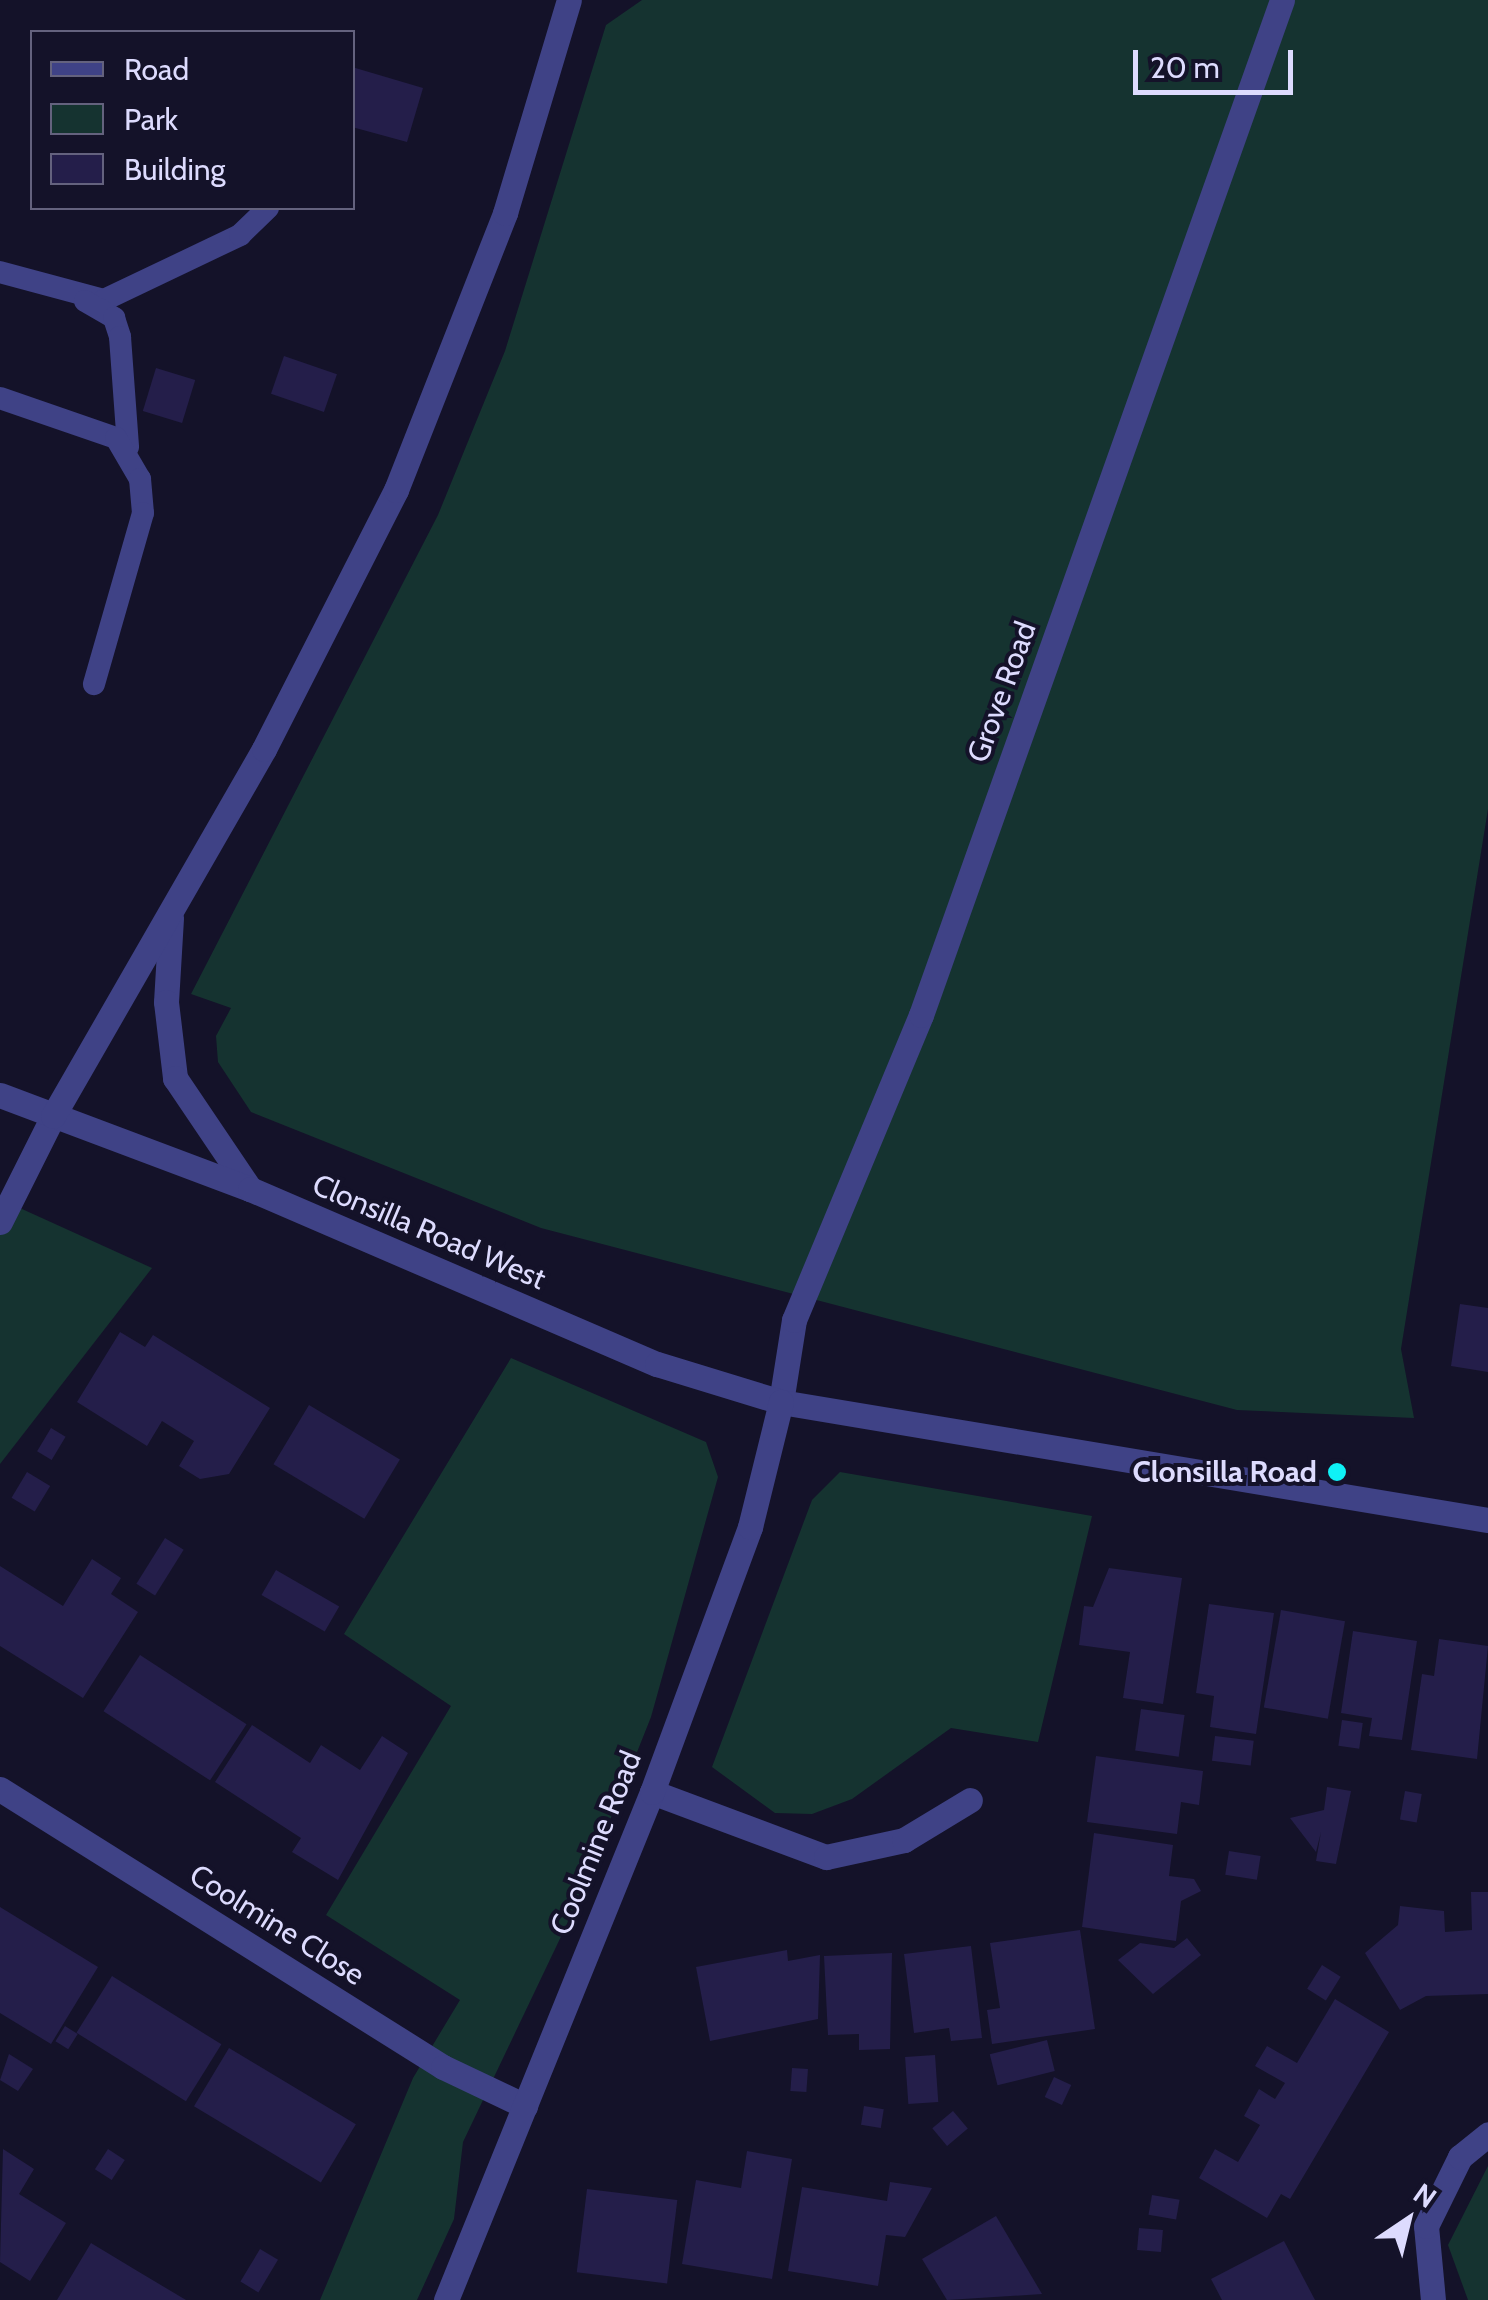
<!DOCTYPE html>
<style>
body{margin:0}
#map{position:relative;width:1488px;height:2300px;overflow:hidden;background:#141229;font-family:Cabin,sans-serif}
div>[style]{position:absolute}
.green>*{inset:0;background:#153330}
.building>*{inset:0;background:#241e4a;transform-origin:0 0}
.service>*{height:22px;margin:-11px;padding:0 11px;transform-origin:11px;border-radius:11px;background:#3f4286}
.pedestrian>*{height:25px;margin:-12.5px;padding:0 12.5px;transform-origin:12.5px;border-radius:12.5px;background:#3f4286}
.minor>*{height:25px;margin:-12.5px;padding:0 12.5px;transform-origin:12.5px;border-radius:12.5px;background:#3f4286}
.tertiary>*{height:25px;margin:-12.5px;padding:0 12.5px;transform-origin:12.5px;border-radius:12.5px;background:#3f4286}
.dots>*{width:28px;height:28px;translate:-50% -50%;box-sizing:border-box;border:5px solid #141229;border-radius:50%}
span{translate:-50% -50%;white-space:nowrap;text-align:center;line-height:1.15;-webkit-text-stroke:8px #141229;paint-order:stroke}
.street-label{font-size:30px;color:#dddbfe}
.poi-label{font-size:30px;color:#dddbfe;font-weight:700}
.right{translate:-100% -50%;text-align:right}
.legend{position:absolute;left:30px;top:30px;width:325px;height:180px;box-sizing:border-box;background:#141229;border:2px solid #64627e;margin:0;padding:12px 18px;list-style:none;font-size:30px;color:#dddbfe}
.legend li{display:flex;align-items:center;gap:20px;height:50px}
.legend b{width:50px;border:2px solid #64627e}
.north{position:absolute;left:1358px;top:2170px;width:100px;height:100px;-webkit-text-stroke:8px #141229;paint-order:stroke;rotate:35deg;font-size:28px;font-weight:700;line-height:40px;text-align:center;color:#dddbfe}
.north::after{content:'';display:block;margin:auto;width:35px;height:45px;background:#dddbfe;clip-path:polygon(50% 0,100% 100%,50% 72%,0 100%)}
.scale{position:absolute;left:1133px;top:50px;width:160px;height:45px;box-sizing:border-box;border:5px solid #dddbfe;border-top:0;padding-left:12px;font-size:30px;line-height:35px;white-space:nowrap;color:#dddbfe;-webkit-text-stroke:8px #141229;paint-order:stroke}
</style>
<div id="map">
<div class="green">
<div style="clip-path:polygon(642px 0,1488px 0,1488px 809px,1401px 1349px,1414px 1418px,1237px 1410px,541px 1228px,251px 1112px,218px 1062px,216px 1036px,231px 1008px,191px 994px,438px 515px,505px 351px,606px 25px)"></div>
<div style="clip-path:polygon(0 1199px,152px 1268px,0 1464px)"></div>
<div style="clip-path:polygon(511px 1358px,706px 1442px,718px 1477px,651px 1717px,577px 1903px,463px 2142px,454px 2219px,417px 2300px,320px 2300px,413px 2078px,460px 2000px,326px 1915px,451px 1706px,344px 1634px)"></div>
<div style="clip-path:polygon(840px 1472px,1092px 1516px,1038px 1742px,951px 1728px,852px 1799px,812px 1814px,775px 1813px,712px 1767px,812px 1500px)"></div>
<div style="clip-path:polygon(1488px 2166px,1488px 2300px,1468px 2300px,1448px 2245px)"></div>
</div>
<div class="building">
<div style="clip-path:polygon(352px 67px,423px 88px,407px 142px,352px 127px)"></div>
<div style="left:284px;top:356px;width:56px;height:40px;rotate:19deg"></div>
<div style="left:156px;top:368px;width:41px;height:45px;rotate:17deg"></div>
<div style="clip-path:polygon(1460px 1304px,1488px 1308px,1488px 1372px,1451px 1366px)"></div>
<div style="clip-path:polygon(120px 1332px,145px 1347px,153px 1335px,270px 1408px,229px 1474px,200px 1479px,179px 1466px,194px 1441px,162px 1421px,147px 1446px,77px 1402px)"></div>
<div style="left:309px;top:1405px;width:106px;height:69px;rotate:31deg"></div>
<div style="left:51px;top:1428px;width:17px;height:27px;rotate:31deg"></div>
<div style="left:27px;top:1472px;width:27px;height:30px;rotate:31deg"></div>
<div style="left:165px;top:1538px;width:22px;height:54px;rotate:32deg"></div>
<div style="clip-path:polygon(92px 1559px,121px 1578px,111px 1594px,138px 1612px,83px 1698px,0 1646px,0 1566px,63px 1606px)"></div>
<div style="clip-path:polygon(1109px 1568px,1182px 1578px,1163px 1704px,1123px 1698px,1130px 1652px,1079px 1645px,1084px 1606px,1093px 1607px)"></div>
<div style="left:276px;top:1570px;width:73px;height:29px;rotate:30deg"></div>
<div style="clip-path:polygon(1209px 1604px,1274px 1613px,1256px 1734px,1210px 1727px,1214px 1696px,1196px 1693px)"></div>
<div style="left:1281px;top:1610px;width:65px;height:99px;rotate:10deg"></div>
<div style="clip-path:polygon(1353px 1631px,1417px 1641px,1402px 1740px,1369px 1736px,1372px 1718px,1341px 1713px)"></div>
<div style="clip-path:polygon(1439px 1639px,1488px 1646px,1477px 1759px,1411px 1750px,1422px 1674px,1434px 1676px)"></div>
<div style="left:140px;top:1655px;width:127px;height:67px;rotate:33deg"></div>
<div style="left:1141px;top:1709px;width:44px;height:42px;rotate:8deg"></div>
<div style="left:1342px;top:1720px;width:21px;height:26px;rotate:8deg"></div>
<div style="clip-path:polygon(252px 1725px,310px 1763px,321px 1745px,360px 1770px,382px 1736px,408px 1753px,338px 1880px,292px 1852px,301px 1838px,215px 1782px)"></div>
<div style="left:1215px;top:1736px;width:39px;height:25px;rotate:7deg"></div>
<div style="clip-path:polygon(1096px 1756px,1203px 1771px,1199px 1805px,1181px 1802px,1177px 1834px,1087px 1822px)"></div>
<div style="clip-path:polygon(1327px 1787px,1351px 1791px,1336px 1864px,1316px 1861px,1321px 1832px,1316px 1852px,1290px 1818px,1324px 1810px)"></div>
<div style="left:1405px;top:1791px;width:17px;height:29px;rotate:10deg"></div>
<div style="clip-path:polygon(1094px 1833px,1173px 1845px,1169px 1876px,1194px 1879px,1201px 1891px,1181px 1901px,1176px 1941px,1082px 1927px)"></div>
<div style="left:1229px;top:1851px;width:32px;height:24px;rotate:9deg"></div>
<div style="clip-path:polygon(1471px 1892px,1488px 1892px,1488px 1994px,1426px 1996px,1400px 2010px,1365px 1953px,1398px 1925px,1400px 1906px,1444px 1911px,1445px 1932px,1472px 1930px)"></div>
<div style="clip-path:polygon(0 1907px,98px 1967px,51px 2044px,0 2013px)"></div>
<div style="clip-path:polygon(1080px 1930px,1095px 2029px,992px 2044px,987px 2010px,1000px 2008px,990px 1943px)"></div>
<div style="clip-path:polygon(1187px 1938px,1201px 1955px,1153px 1994px,1118px 1960px,1140px 1943px,1174px 1948px)"></div>
<div style="clip-path:polygon(971px 1946px,982px 2038px,951px 2041px,949px 2028px,914px 2033px,904px 1954px)"></div>
<div style="clip-path:polygon(787px 1950px,788px 1961px,820px 1955px,818px 2019px,710px 2041px,696px 1967px)"></div>
<div style="clip-path:polygon(892px 1953px,890px 2049px,859px 2050px,859px 2034px,828px 2035px,824px 1956px)"></div>
<div style="left:1322px;top:1965px;width:22px;height:28px;rotate:32deg"></div>
<div style="left:112px;top:1976px;width:129px;height:67px;rotate:32deg"></div>
<div style="clip-path:polygon(1335px 1999px,1389px 2032px,1290px 2199px,1281px 2194px,1267px 2218px,1199px 2178px,1215px 2149px,1238px 2162px,1260px 2125px,1244px 2116px,1259px 2089px,1275px 2099px,1285px 2083px,1255px 2066px,1267px 2046px,1297px 2063px)"></div>
<div style="left:65px;top:2026px;width:15px;height:18px;rotate:32deg"></div>
<div style="left:1047px;top:2040px;width:32px;height:59px;rotate:76deg"></div>
<div style="left:229px;top:2048px;width:148px;height:68px;rotate:31deg"></div>
<div style="clip-path:polygon(9px 2054px,33px 2069px,18px 2091px,0 2080px)"></div>
<div style="left:935px;top:2055px;width:47px;height:30px;rotate:86deg"></div>
<div style="left:792px;top:2068px;width:16px;height:23px;rotate:4deg"></div>
<div style="left:1054px;top:2077px;width:19px;height:22px;rotate:25deg"></div>
<div style="left:864px;top:2106px;width:20px;height:19px;rotate:9deg"></div>
<div style="left:953px;top:2111px;width:23px;height:27px;rotate:50deg"></div>
<div style="clip-path:polygon(3px 2149px,34px 2169px,19px 2194px,66px 2223px,30px 2281px,0 2262px)"></div>
<div style="left:108px;top:2149px;width:20px;height:24px;rotate:33deg"></div>
<div style="clip-path:polygon(747px 2151px,792px 2159px,772px 2279px,682px 2264px,696px 2180px,741px 2188px)"></div>
<div style="clip-path:polygon(890px 2182px,932px 2188px,905px 2237px,886px 2235px,878px 2286px,788px 2271px,802px 2187px,887px 2201px)"></div>
<div style="left:587px;top:2189px;width:91px;height:84px;rotate:7deg"></div>
<div style="left:1152px;top:2195px;width:28px;height:20px;rotate:10deg"></div>
<div style="clip-path:polygon(996px 2216px,1042px 2294px,947px 2300px,922px 2259px)"></div>
<div style="left:1139px;top:2228px;width:24px;height:22px;rotate:5deg"></div>
<div style="clip-path:polygon(1284px 2241px,1315px 2300px,1222px 2300px,1211px 2279px)"></div>
<div style="clip-path:polygon(91px 2243px,139px 2272px,186px 2300px,57px 2300px)"></div>
<div style="left:260px;top:2249px;width:21px;height:38px;rotate:31deg"></div>
</div>
<div class="service">
<div style="left:0;top:272px;width:108px;rotate:15.1deg"></div>
<div style="left:104px;top:300px;width:151px;rotate:-25.5deg"></div>
<div style="left:240px;top:235px;width:39px;rotate:-44deg"></div>
<div style="left:85px;top:301px;width:34px;rotate:30deg"></div>
<div style="left:114px;top:318px;width:20px;rotate:72deg"></div>
<div style="left:120px;top:337px;width:110px;rotate:85.8deg"></div>
<div style="left:0;top:398px;width:123px;rotate:19deg"></div>
<div style="left:116px;top:438px;width:48px;rotate:59.7deg"></div>
<div style="left:140px;top:479px;width:34px;rotate:85deg"></div>
<div style="left:143px;top:513px;width:178px;rotate:106deg"></div>
</div>
<div class="pedestrian">
<div style="left:781px;top:1402px;width:83px;rotate:-81deg"></div>
<div style="left:794px;top:1320px;width:330px;rotate:-67.4deg"></div>
<div style="left:921px;top:1015px;width:1077px;rotate:-70.42deg"></div>
</div>
<div class="minor">
<div style="left:0;top:1222px;width:119px;rotate:-63.4deg"></div>
<div style="left:0;top:1789px;width:523px;rotate:32.11deg"></div>
<div style="left:443px;top:2067px;width:91px;rotate:25.4deg"></div>
<div style="left:652px;top:1792px;width:186px;rotate:20.5deg"></div>
<div style="left:826px;top:1857px;width:80px;rotate:-12.3deg"></div>
<div style="left:904px;top:1840px;width:77px;rotate:-31.2deg"></div>
<div style="left:1433px;top:2300px;width:74px;rotate:-95.4deg"></div>
<div style="left:1426px;top:2226px;width:77px;rotate:-63.8deg"></div>
<div style="left:1460px;top:2157px;width:36px;rotate:-39deg"></div>
</div>
<div class="tertiary">
<div style="left:171px;top:918px;width:84px;rotate:93.4deg"></div>
<div style="left:166px;top:1002px;width:77px;rotate:83.2deg"></div>
<div style="left:175px;top:1078px;width:134px;rotate:56deg"></div>
<div style="left:0;top:1095px;width:267px;rotate:20.6deg"></div>
<div style="left:250px;top:1189px;width:443px;rotate:23.3deg"></div>
<div style="left:657px;top:1364px;width:130px;rotate:17deg"></div>
<div style="left:781px;top:1402px;width:717px;rotate:9.48deg"></div>
<div style="left:53px;top:1116px;width:423px;rotate:-60.1deg"></div>
<div style="left:264px;top:749px;width:291px;rotate:-63deg"></div>
<div style="left:396px;top:490px;width:298px;rotate:-68.5deg"></div>
<div style="left:505px;top:213px;width:222px;rotate:-73.3deg"></div>
<div style="left:446px;top:2300px;width:548px;rotate:-67.93deg"></div>
<div style="left:652px;top:1792px;width:283px;rotate:-69.7deg"></div>
<div style="left:750px;top:1527px;width:129px;rotate:-76.1deg"></div>
</div>
<div class="dots">
<div style="left:1337px;top:1472px;background:#0ff1f6"></div>
</div>
<div class="street-label">
<span style="left:1002px;top:692px;rotate:-70deg">Grove Road</span>
<span style="left:429px;top:1232px;rotate:23deg">Clonsilla Road West</span>
<span style="left:596px;top:1843px;rotate:-68deg">Coolmine Road</span>
<span style="left:277px;top:1925px;rotate:32deg">Coolmine Close</span>
</div>
<div class="poi-label">
<span class="right" style="left:1317px;top:1472px">Clonsilla Road</span>
</div>
<ul class="legend">
<li><b style="height:12px;background:#3f4286"></b>Road</li>
<li><b style="height:28px;background:#153330"></b>Park</li>
<li><b style="height:28px;background:#241e4a"></b>Building</li>
</ul>
<div class="north">N</div>
<div class="scale">20 m</div>
</div>
